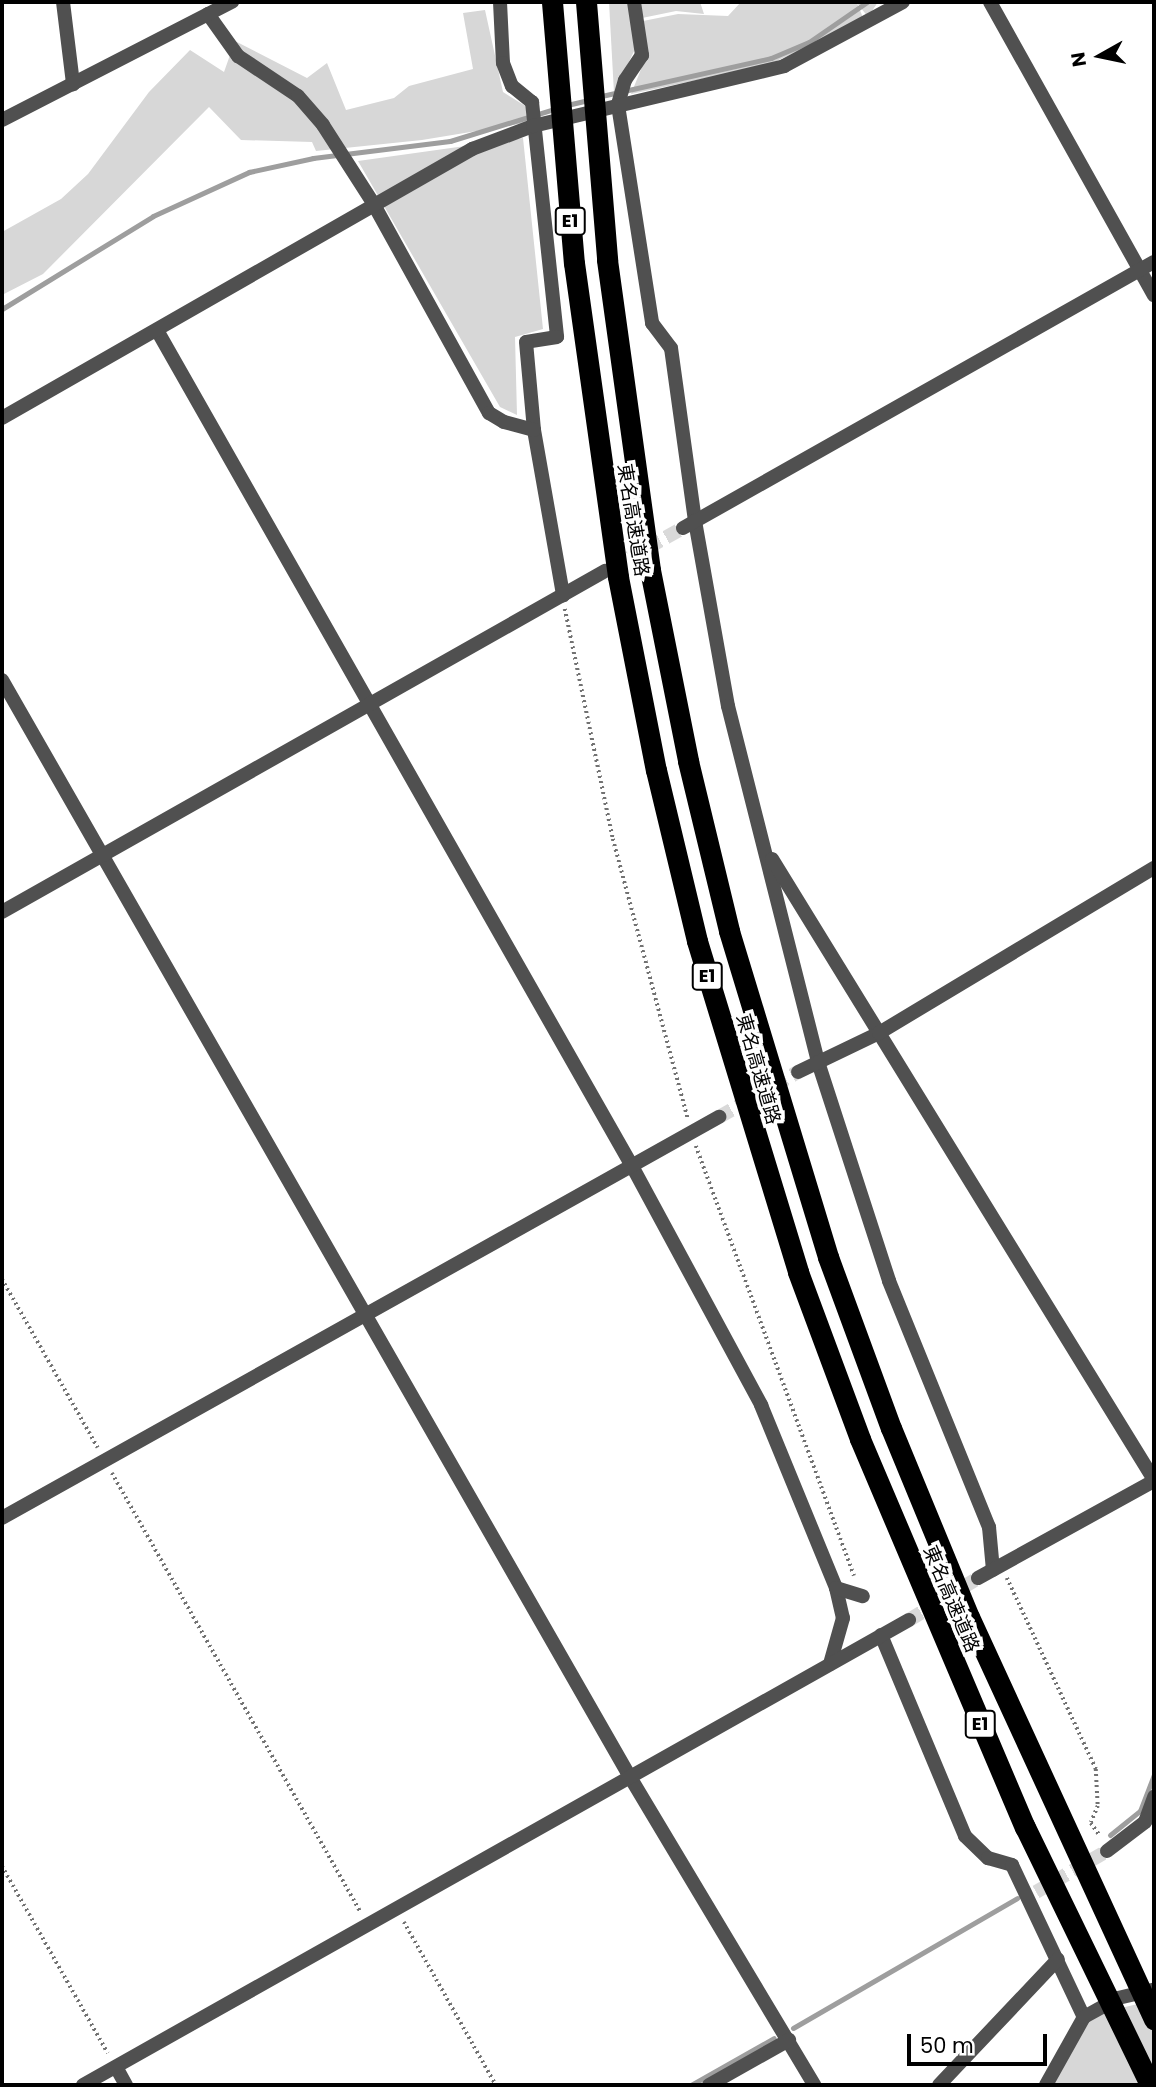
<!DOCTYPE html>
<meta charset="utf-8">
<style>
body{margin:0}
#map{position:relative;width:1156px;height:2087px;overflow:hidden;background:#fff;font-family:Poppins,"Noto Sans JP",sans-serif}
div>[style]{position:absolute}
.green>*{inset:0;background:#d7d7d7}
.stream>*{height:5px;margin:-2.5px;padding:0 2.5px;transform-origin:2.5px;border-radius:2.5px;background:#9e9e9e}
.minor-tunnel>*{height:14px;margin-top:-7px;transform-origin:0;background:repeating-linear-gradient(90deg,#d9d9d9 0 14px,transparent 0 21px)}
.tertiary-tunnel>*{height:14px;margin-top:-7px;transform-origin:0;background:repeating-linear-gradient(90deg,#d9d9d9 0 14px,transparent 0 21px)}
.path>*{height:3.5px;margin-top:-1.75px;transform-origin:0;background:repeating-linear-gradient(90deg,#727272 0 2px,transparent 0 5.5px)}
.minor>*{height:14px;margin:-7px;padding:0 7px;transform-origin:7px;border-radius:7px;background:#505050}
.tertiary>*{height:14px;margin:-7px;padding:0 7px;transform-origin:7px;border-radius:7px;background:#505050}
.motorway>*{height:21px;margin:-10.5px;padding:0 10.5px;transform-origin:10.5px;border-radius:10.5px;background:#000}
span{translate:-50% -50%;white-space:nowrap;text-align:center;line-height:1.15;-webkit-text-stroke:7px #fff;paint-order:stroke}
.shield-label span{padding:2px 5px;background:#fff;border:2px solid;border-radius:5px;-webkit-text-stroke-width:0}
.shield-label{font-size:18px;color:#000;font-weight:700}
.street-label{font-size:19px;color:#000}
.frame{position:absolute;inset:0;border:4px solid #000;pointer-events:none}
.north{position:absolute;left:1065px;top:21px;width:70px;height:70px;-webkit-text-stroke:5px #fff;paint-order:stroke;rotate:261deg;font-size:19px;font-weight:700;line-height:28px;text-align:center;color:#000}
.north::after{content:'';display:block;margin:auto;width:24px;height:32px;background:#000;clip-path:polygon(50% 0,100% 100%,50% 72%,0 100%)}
.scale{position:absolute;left:907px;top:2034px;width:140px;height:32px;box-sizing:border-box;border:4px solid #000;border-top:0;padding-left:9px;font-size:21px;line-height:24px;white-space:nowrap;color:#000;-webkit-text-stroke:5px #fff;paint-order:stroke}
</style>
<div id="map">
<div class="green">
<div style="clip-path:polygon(609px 2px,633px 2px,636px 47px,614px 93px)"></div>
<div style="clip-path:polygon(641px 2px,700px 2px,704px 14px,676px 11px,642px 18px)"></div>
<div style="clip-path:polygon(741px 2px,878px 2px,868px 17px,857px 3px,864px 20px,768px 65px,631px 94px,646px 57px,643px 21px,678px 14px,728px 16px)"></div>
<div style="clip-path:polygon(485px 10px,503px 92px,527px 107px,531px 122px,422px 140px,316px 151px,312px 142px,241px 140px,209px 107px,43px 274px,2px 295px,2px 232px,61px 199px,88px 174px,149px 92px,190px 50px,224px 72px,235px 41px,307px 78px,327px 63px,346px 110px,394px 98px,409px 86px,473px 69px,463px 13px)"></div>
<div style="clip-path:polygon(523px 138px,543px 329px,515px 337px,517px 415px,500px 407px,358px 161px)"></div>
<div style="clip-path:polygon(1154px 2000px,1154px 2085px,1050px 2085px,1084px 2017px)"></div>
</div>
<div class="stream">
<div style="left:597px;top:97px;width:178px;rotate:-12.6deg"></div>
<div style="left:771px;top:58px;width:41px;rotate:-22.8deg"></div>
<div style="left:809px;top:42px;width:70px;rotate:-34.6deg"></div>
<div style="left:567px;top:105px;width:22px;rotate:-13deg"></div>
<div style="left:2px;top:309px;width:177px;rotate:-31.6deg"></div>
<div style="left:153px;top:216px;width:106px;rotate:-24.6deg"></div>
<div style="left:249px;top:172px;width:66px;rotate:-12.3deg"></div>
<div style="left:313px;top:158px;width:138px;rotate:-7.1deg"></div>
<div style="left:450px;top:141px;width:112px;rotate:-17.1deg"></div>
<div style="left:1110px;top:1835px;width:38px;rotate:-39deg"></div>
<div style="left:1140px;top:1811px;width:40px;rotate:-69deg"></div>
<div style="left:793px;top:2028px;width:259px;rotate:-30.1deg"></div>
<div style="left:691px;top:2085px;width:95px;rotate:-29.5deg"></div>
</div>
<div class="minor-tunnel">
<div style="left:611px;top:568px;width:82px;rotate:-29.1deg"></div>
<div style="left:719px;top:1117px;width:91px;rotate:-29.7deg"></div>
<div style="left:1036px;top:1892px;width:82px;rotate:-30deg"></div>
</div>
<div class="tertiary-tunnel">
<div style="left:909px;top:1620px;width:81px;rotate:-31.3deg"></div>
</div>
<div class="path">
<div style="left:565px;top:609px;width:235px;rotate:78.2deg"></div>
<div style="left:613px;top:839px;width:290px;rotate:75deg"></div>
<div style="left:696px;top:1146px;width:458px;rotate:69.8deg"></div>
<div style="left:2px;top:1279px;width:194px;rotate:60.4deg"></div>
<div style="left:112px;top:1473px;width:503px;rotate:60.48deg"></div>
<div style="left:1007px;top:1578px;width:211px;rotate:65deg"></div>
<div style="left:1096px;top:1769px;width:37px;rotate:87deg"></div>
<div style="left:1098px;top:1806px;width:18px;rotate:112deg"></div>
<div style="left:1091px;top:1823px;width:16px;rotate:55deg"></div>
<div style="left:2px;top:1866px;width:215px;rotate:60.5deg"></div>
<div style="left:404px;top:1922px;width:187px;rotate:60.6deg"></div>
</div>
<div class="minor">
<div style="left:63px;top:2px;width:83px;rotate:83deg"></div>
<div style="left:500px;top:2px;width:61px;rotate:87.2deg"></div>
<div style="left:503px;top:63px;width:25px;rotate:69deg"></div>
<div style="left:512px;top:86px;width:26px;rotate:39deg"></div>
<div style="left:532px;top:102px;width:236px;rotate:83.9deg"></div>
<div style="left:557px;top:337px;width:31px;rotate:171deg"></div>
<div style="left:526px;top:342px;width:88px;rotate:84.8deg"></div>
<div style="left:534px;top:430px;width:168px;rotate:80deg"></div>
<div style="left:634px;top:2px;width:54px;rotate:81.4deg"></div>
<div style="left:642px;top:55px;width:30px;rotate:124deg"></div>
<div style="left:625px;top:80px;width:26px;rotate:106deg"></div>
<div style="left:618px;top:105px;width:221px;rotate:81.1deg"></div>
<div style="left:652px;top:323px;width:31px;rotate:53deg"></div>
<div style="left:671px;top:348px;width:175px;rotate:82.1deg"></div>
<div style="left:695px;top:521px;width:188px;rotate:79.9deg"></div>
<div style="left:728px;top:706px;width:367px;rotate:75.8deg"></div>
<div style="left:818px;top:1062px;width:230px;rotate:72deg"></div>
<div style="left:889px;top:1281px;width:266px;rotate:67.9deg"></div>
<div style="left:989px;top:1527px;width:43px;rotate:84.7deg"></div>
<div style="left:990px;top:2px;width:336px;rotate:60.8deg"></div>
<div style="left:208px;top:14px;width:52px;rotate:54.5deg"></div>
<div style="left:238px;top:56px;width:72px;rotate:33.7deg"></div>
<div style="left:298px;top:96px;width:38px;rotate:49deg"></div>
<div style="left:323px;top:125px;width:93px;rotate:57.3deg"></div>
<div style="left:373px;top:203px;width:240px;rotate:61.1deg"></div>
<div style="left:489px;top:413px;width:17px;rotate:31deg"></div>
<div style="left:504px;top:422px;width:31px;rotate:15deg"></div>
<div style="left:2px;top:120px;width:259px;rotate:-27.2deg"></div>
<div style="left:158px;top:332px;width:959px;rotate:60.39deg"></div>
<div style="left:632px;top:1166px;width:272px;rotate:61.6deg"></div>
<div style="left:761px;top:1405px;width:198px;rotate:67.7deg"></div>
<div style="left:836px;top:1588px;width:31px;rotate:77deg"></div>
<div style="left:843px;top:1618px;width:48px;rotate:105.8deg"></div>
<div style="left:2px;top:418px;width:542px;rotate:-29.78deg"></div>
<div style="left:472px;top:149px;width:65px;rotate:-20.7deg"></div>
<div style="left:533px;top:126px;width:258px;rotate:-13.4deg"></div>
<div style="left:784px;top:66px;width:135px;rotate:-28.3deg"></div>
<div style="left:683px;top:528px;width:541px;rotate:-29.46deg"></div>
<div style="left:2px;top:680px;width:1264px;rotate:60.21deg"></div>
<div style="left:630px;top:1777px;width:359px;rotate:59.1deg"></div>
<div style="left:772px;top:859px;width:729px;rotate:58.4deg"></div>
<div style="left:2px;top:912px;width:693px;rotate:-29.49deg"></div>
<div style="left:798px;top:1072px;width:90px;rotate:-25.7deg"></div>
<div style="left:879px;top:1033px;width:321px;rotate:-31deg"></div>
<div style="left:2px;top:1518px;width:822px;rotate:-29.22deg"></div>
<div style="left:836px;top:1588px;width:28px;rotate:17deg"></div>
<div style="left:881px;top:1635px;width:218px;rotate:67.3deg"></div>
<div style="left:965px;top:1836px;width:32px;rotate:44deg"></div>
<div style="left:988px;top:1858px;width:25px;rotate:16deg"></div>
<div style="left:1012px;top:1865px;width:168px;rotate:64.7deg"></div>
<div style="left:1107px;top:1851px;width:48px;rotate:-37.3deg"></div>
<div style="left:1145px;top:1822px;width:27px;rotate:-70deg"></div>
<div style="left:709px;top:2085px;width:92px;rotate:-29.4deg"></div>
<div style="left:939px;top:2085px;width:173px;rotate:-46.6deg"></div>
<div style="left:1046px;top:2085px;width:78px;rotate:-60.8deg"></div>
<div style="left:1084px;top:2017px;width:39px;rotate:-29deg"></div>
<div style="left:1118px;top:1998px;width:37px;rotate:-13deg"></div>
</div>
<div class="tertiary">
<div style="left:978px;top:1578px;width:201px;rotate:-28.9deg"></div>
<div style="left:116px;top:2067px;width:21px;rotate:61deg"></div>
<div style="left:83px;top:2085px;width:948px;rotate:-29.38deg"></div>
</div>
<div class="motorway">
<div style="left:552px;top:2px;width:262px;rotate:85.2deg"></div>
<div style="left:574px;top:263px;width:317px;rotate:82deg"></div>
<div style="left:618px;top:577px;width:197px;rotate:78.9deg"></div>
<div style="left:656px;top:770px;width:176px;rotate:76.5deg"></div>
<div style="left:697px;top:941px;width:346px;rotate:73deg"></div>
<div style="left:798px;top:1272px;width:178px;rotate:69.6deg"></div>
<div style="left:860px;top:1439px;width:422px;rotate:67deg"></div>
<div style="left:1025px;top:1827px;width:287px;rotate:64.1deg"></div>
<div style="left:586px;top:2px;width:259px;rotate:85.3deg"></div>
<div style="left:607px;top:260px;width:313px;rotate:82.1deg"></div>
<div style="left:650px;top:570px;width:195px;rotate:78.7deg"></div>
<div style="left:688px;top:761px;width:175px;rotate:76.4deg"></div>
<div style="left:729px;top:931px;width:341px;rotate:73.1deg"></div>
<div style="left:828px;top:1257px;width:182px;rotate:69.8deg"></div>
<div style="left:891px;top:1428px;width:204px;rotate:67.6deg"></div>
<div style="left:969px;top:1617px;width:443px;rotate:65.3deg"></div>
</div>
<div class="shield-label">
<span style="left:570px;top:221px">E1</span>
<span style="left:707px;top:976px">E1</span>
<span style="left:980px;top:1724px">E1</span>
</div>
<div class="street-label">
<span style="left:633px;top:520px;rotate:81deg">東名高速道路</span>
<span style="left:758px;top:1069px;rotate:74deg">東名高速道路</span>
<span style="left:951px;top:1599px;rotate:67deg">東名高速道路</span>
</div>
<div class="frame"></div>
<div class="north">N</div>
<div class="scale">50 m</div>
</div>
